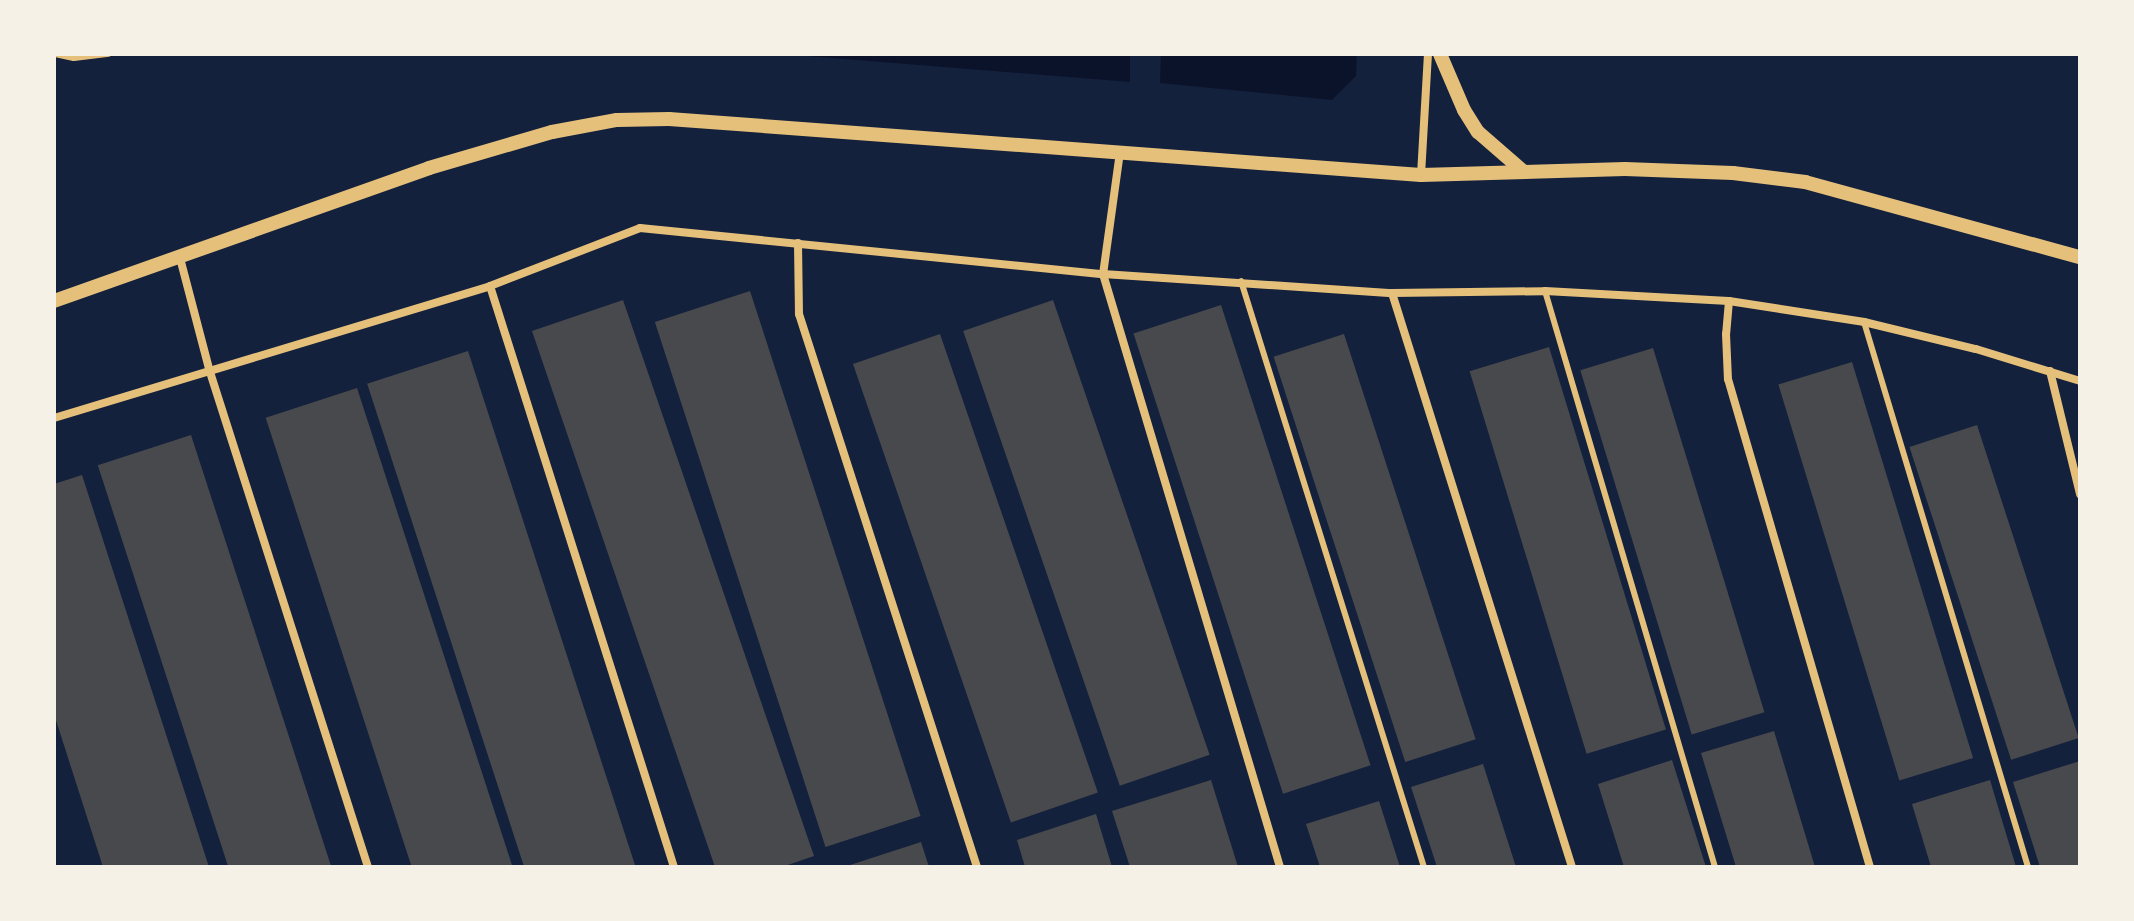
<!DOCTYPE html>
<style>
body{margin:0}
#map{position:relative;width:2134px;height:921px;overflow:hidden;background:#14213d;font-family:"Space Grotesk",sans-serif}
div>[style]{position:absolute}
.water>*{inset:0;background:#0b132b}
.building>*{inset:0;background:#48494c;transform-origin:0 0}
.service>*{height:6px;margin:-3px;padding:0 3px;transform-origin:3px;border-radius:3px;background:#e5c07b}
.minor>*{height:8px;margin:-4px;padding:0 4px;transform-origin:4px;border-radius:4px;background:#e5c07b}
.tertiary>*{height:14px;margin:-7px;padding:0 7px;transform-origin:7px;border-radius:7px;background:#e5c07b}
span{translate:-50% -50%;white-space:nowrap;text-align:center;line-height:1.15;-webkit-text-stroke:7px #f6f1e7;paint-order:stroke}
.frame{position:absolute;inset:0;border:56px solid #f6f1e7;pointer-events:none}
</style>
<div id="map">
<div class="water">
<div style="clip-path:polygon(782px 54px,1130px 54px,1130px 82px)"></div>
<div style="clip-path:polygon(1161px 54px,1357px 54px,1356px 76px,1332px 100px,1160px 83px)"></div>
</div>
<div class="building">
<div style="left:750px;top:291px;width:552px;height:100px;rotate:72deg"></div>
<div style="clip-path:polygon(623px 300px,814px 856px,782px 867px,715px 867px,532px 331px)"></div>
<div style="left:1053px;top:300px;width:481px;height:95px;rotate:71deg"></div>
<div style="left:1221px;top:305px;width:484px;height:92px;rotate:72deg"></div>
<div style="left:940px;top:334px;width:485px;height:92px;rotate:71deg"></div>
<div style="left:1344px;top:334px;width:426px;height:74px;rotate:72deg"></div>
<div style="left:1549px;top:347px;width:400px;height:83px;rotate:73deg"></div>
<div style="left:1653px;top:348px;width:381px;height:76px;rotate:73deg"></div>
<div style="left:468px;top:351px;width:543px;height:106px;rotate:72deg"></div>
<div style="left:1852px;top:362px;width:414px;height:77px;rotate:73deg"></div>
<div style="left:357px;top:388px;width:503px;height:96px;rotate:72deg"></div>
<div style="left:1977px;top:425px;width:329px;height:71px;rotate:72deg"></div>
<div style="left:191px;top:435px;width:454px;height:98px;rotate:72deg"></div>
<div style="clip-path:polygon(82px 475px,209px 867px,103px 867px,54px 714px,54px 484px)"></div>
<div style="clip-path:polygon(1774px 731px,1815px 867px,1736px 867px,1701px 753px)"></div>
<div style="clip-path:polygon(1672px 760px,1706px 867px,1624px 867px,1598px 784px)"></div>
<div style="clip-path:polygon(2080px 761px,2080px 867px,2040px 867px,2013px 782px)"></div>
<div style="clip-path:polygon(1483px 764px,1516px 867px,1437px 867px,1411px 787px)"></div>
<div style="clip-path:polygon(1211px 780px,1238px 867px,1130px 867px,1112px 811px)"></div>
<div style="clip-path:polygon(1990px 780px,2016px 867px,1931px 867px,1912px 804px)"></div>
<div style="clip-path:polygon(1379px 801px,1400px 867px,1320px 867px,1306px 824px)"></div>
<div style="clip-path:polygon(1096px 814px,1112px 867px,1025px 867px,1017px 840px)"></div>
<div style="clip-path:polygon(921px 842px,929px 867px,847px 867px,847px 866px)"></div>
</div>
<div class="service">
<div style="left:55px;top:54px;width:19px;rotate:12deg"></div>
<div style="left:74px;top:58px;width:35px;rotate:-7deg"></div>
<div style="left:1241px;top:281px;width:614px;rotate:72.66deg"></div>
<div style="left:1545px;top:291px;width:601px;rotate:73.56deg"></div>
<div style="left:1864px;top:322px;width:569px;rotate:73.25deg"></div>
</div>
<div class="minor">
<div style="left:1120px;top:152px;width:123px;rotate:97.9deg"></div>
<div style="left:1103px;top:274px;width:619px;rotate:73.38deg"></div>
<div style="left:1421px;top:175px;width:121px;rotate:-86.7deg"></div>
<div style="left:798px;top:243px;width:71px;rotate:89.2deg"></div>
<div style="left:799px;top:314px;width:581px;rotate:72.16deg"></div>
<div style="left:180px;top:258px;width:118px;rotate:75.3deg"></div>
<div style="left:210px;top:372px;width:520px;rotate:72.3deg"></div>
<div style="left:490px;top:286px;width:609px;rotate:72.43deg"></div>
<div style="left:1392px;top:293px;width:602px;rotate:72.59deg"></div>
<div style="left:1729px;top:301px;width:33px;rotate:95deg"></div>
<div style="left:1726px;top:334px;width:45px;rotate:87.5deg"></div>
<div style="left:1728px;top:379px;width:508px;rotate:73.78deg"></div>
<div style="left:2050px;top:371px;width:127px;rotate:76.3deg"></div>
<div style="left:54px;top:418px;width:456px;rotate:-16.8deg"></div>
<div style="left:490px;top:286px;width:161px;rotate:-21.1deg"></div>
<div style="left:640px;top:228px;width:465px;rotate:5.7deg"></div>
<div style="left:1103px;top:274px;width:290px;rotate:3.8deg"></div>
<div style="left:1392px;top:293px;width:153px;rotate:-0.7deg"></div>
<div style="left:1545px;top:291px;width:184px;rotate:3.1deg"></div>
<div style="left:1729px;top:301px;width:137px;rotate:8.8deg"></div>
<div style="left:1864px;top:322px;width:115px;rotate:13.6deg"></div>
<div style="left:1976px;top:349px;width:109px;rotate:17.1deg"></div>
</div>
<div class="tertiary">
<div style="left:1440px;top:54px;width:61px;rotate:66.8deg"></div>
<div style="left:1464px;top:110px;width:26px;rotate:58deg"></div>
<div style="left:1478px;top:132px;width:61px;rotate:41deg"></div>
<div style="left:54px;top:301px;width:398px;rotate:-19.5deg"></div>
<div style="left:429px;top:168px;width:128px;rotate:-16.3deg"></div>
<div style="left:552px;top:132px;width:66px;rotate:-10.5deg"></div>
<div style="left:617px;top:120px;width:52px;rotate:-1.1deg"></div>
<div style="left:669px;top:119px;width:754px;rotate:4.26deg"></div>
<div style="left:1421px;top:175px;width:204px;rotate:-1.7deg"></div>
<div style="left:1625px;top:169px;width:108px;rotate:2.1deg"></div>
<div style="left:1733px;top:173px;width:73px;rotate:7.1deg"></div>
<div style="left:1805px;top:182px;width:285px;rotate:15.3deg"></div>
</div>
<div class="frame"></div>
</div>
